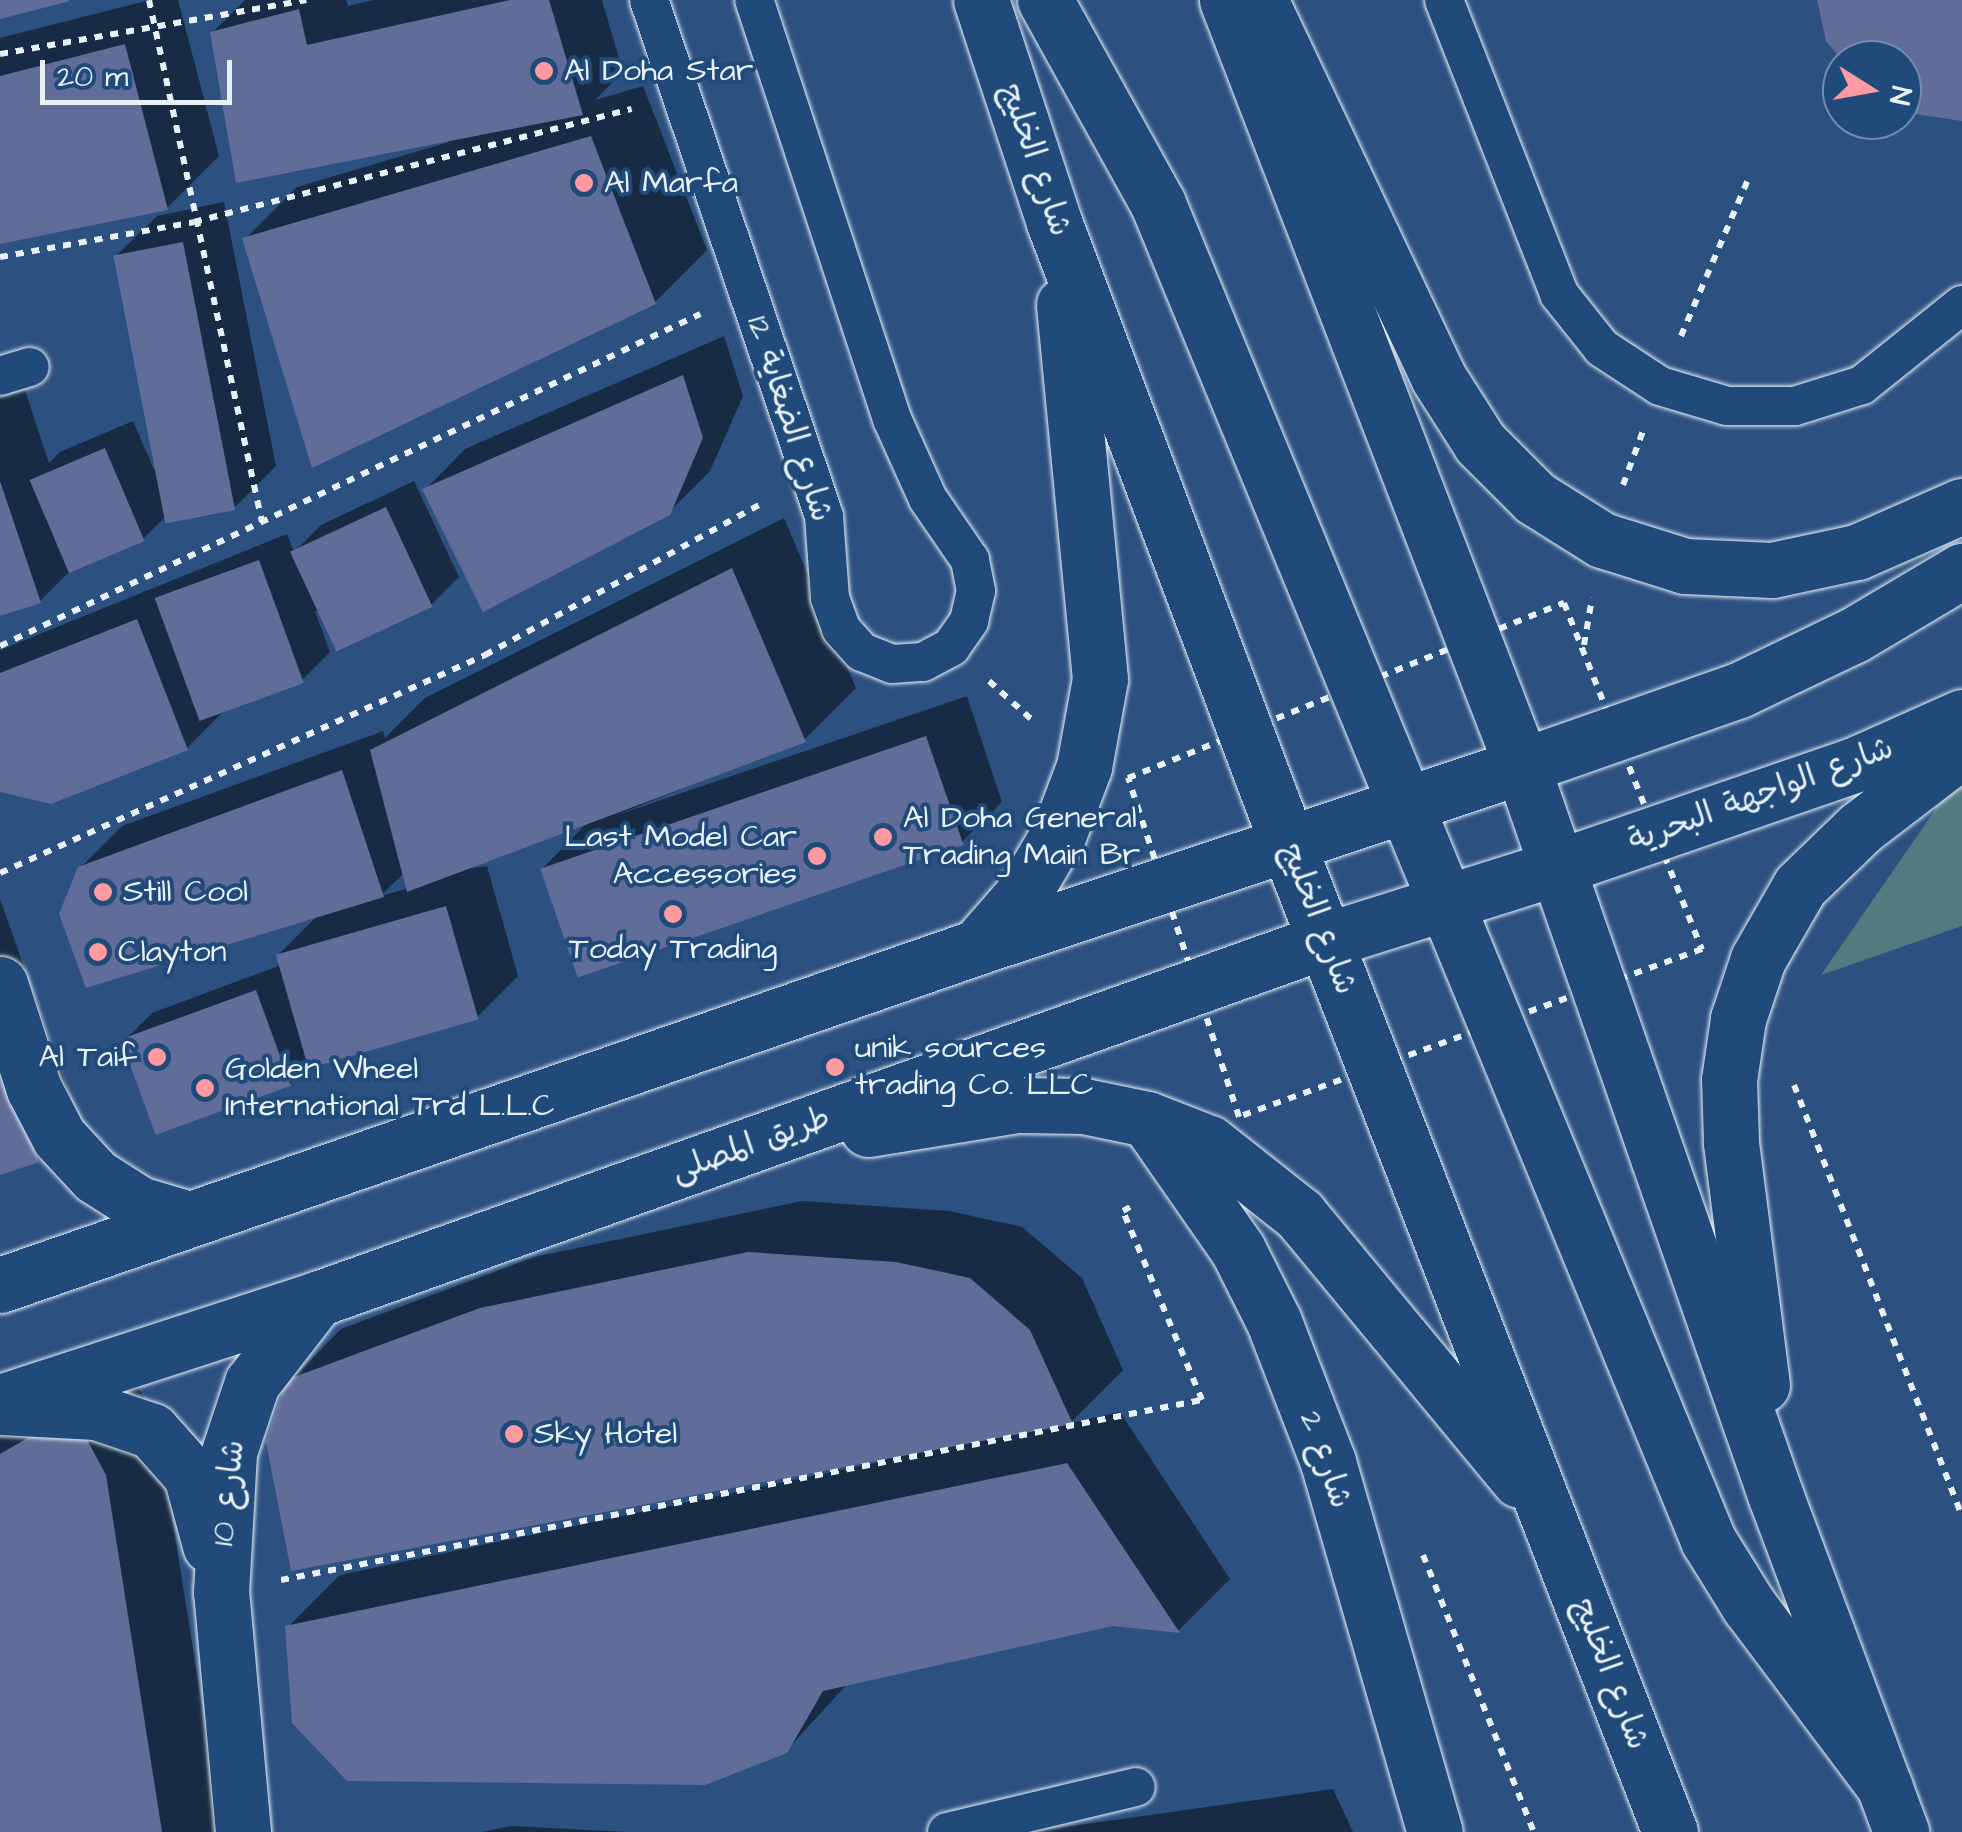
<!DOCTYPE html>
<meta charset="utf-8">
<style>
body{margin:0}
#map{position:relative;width:1962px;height:1832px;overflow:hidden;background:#2c5180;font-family:"Architects Daughter","Playpen Sans Arabic",sans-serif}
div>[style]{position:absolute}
.green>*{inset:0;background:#547a81}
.shadow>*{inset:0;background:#0007}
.building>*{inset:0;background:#606d99;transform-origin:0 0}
.path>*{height:6px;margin-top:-3px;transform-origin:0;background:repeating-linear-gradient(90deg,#e8f1f8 0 8px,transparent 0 16px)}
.roads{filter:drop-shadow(0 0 2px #e8f1f8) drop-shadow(0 0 2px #e8f1f8)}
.lane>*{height:38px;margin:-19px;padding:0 19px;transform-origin:19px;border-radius:19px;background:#1f4a7a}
.street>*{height:55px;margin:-27.5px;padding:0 27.5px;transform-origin:27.5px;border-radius:27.5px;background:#1f4a7a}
.secondary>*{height:55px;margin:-27.5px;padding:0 27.5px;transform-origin:27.5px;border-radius:27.5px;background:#1f4a7a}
.primary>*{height:55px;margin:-27.5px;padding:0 27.5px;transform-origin:27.5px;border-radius:27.5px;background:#1f4a7a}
.dots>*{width:28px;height:28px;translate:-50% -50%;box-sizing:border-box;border:5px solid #1f4a7a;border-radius:50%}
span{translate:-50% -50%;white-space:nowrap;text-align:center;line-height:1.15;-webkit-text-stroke:8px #1f4a7a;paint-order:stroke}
.poi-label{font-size:32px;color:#e8f1f8}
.left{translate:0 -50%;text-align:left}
.right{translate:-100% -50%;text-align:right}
.street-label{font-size:32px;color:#e8f1f8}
.north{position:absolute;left:1822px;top:40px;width:100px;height:100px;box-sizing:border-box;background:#1f4a7a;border:2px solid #6f8dac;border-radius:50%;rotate:101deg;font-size:28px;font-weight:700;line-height:40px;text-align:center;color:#e8f1f8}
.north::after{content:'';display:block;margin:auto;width:35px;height:45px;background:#ff9aa2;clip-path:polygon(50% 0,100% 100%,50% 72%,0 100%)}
.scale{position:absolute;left:40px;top:60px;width:192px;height:45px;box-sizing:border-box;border:5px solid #e8f1f8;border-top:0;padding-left:12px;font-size:30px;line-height:35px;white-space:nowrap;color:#e8f1f8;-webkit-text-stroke:8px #1f4a7a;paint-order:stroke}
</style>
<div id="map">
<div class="green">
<div style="clip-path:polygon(1962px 771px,1962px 926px,1821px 975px)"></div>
</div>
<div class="shadow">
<div style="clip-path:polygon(150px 0,178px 0,219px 156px,167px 208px,0 242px,0 38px)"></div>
<div style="clip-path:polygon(245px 0,346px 0,348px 6px,374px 0,602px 0,623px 72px,595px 100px,643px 86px,707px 250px,655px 302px,245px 239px,297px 187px,449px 142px,212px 33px)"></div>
<div style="clip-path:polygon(224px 202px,276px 466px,235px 507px,166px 516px,143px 539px,71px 570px,40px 601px,0 614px,0 398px,25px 390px,49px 463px,60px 452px,133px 421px,156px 474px,115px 257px,157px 216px)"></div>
<div style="clip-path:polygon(724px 336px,743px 396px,710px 471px,668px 513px,425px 490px,465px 449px)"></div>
<div style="clip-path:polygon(414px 481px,459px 577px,431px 605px,315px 611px,330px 652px,302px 680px,227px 708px,187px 748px,51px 802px,0 789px,0 650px,287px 534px,294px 552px,321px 525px)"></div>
<div style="clip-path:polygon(evenodd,784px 518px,856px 688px,804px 740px,614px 816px,967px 696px,1002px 802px,961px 843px,543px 868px,590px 820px,459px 870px,487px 866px,518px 976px,477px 1017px,309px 1065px,290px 1084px,124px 1041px,152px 1013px,281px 965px,279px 954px,319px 914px,80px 868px,122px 826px,383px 731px,385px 738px,425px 698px,784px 518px,405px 872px,409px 888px,380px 896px,405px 872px)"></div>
<div style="clip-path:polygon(0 899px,78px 1119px,37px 1160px,0 1173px)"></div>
<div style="clip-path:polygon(802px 1201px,949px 1211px,1022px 1227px,1082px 1278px,1123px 1370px,1070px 1423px,1120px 1412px,1230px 1579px,1179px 1630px,1113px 1623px,848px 1683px,786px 1751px,288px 1627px,340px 1575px,884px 1461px,289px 1382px,341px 1329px,534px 1257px)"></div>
<div style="clip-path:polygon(137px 1385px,157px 1422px,222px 1832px,0 1832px,0 1419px)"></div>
<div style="clip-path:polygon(1333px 1789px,1353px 1832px,1029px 1832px)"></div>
<div style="clip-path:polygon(511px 1826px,627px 1832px,481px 1832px)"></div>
</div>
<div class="building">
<div style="clip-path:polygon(0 0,69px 0,70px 1px,0 19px)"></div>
<div style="clip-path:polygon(510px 0,549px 0,583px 115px,236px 183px,210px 32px,299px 9px,307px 45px)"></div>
<div style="clip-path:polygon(1817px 0,1962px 0,1962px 121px,1902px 112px,1902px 60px,1842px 60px,1826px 41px)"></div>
<div style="clip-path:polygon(125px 44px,168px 210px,0 244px,0 76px)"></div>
<div style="clip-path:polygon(591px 136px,656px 304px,312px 468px,242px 238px)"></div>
<div style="left:183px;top:242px;width:273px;height:71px;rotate:79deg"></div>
<div style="clip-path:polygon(683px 375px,703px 438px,670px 515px,483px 612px,422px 489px)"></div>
<div style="left:105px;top:448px;width:101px;height:82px;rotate:67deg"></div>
<div style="clip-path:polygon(0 481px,41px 603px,0 616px)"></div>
<div style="left:386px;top:507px;width:110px;height:106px;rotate:65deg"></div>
<div style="left:259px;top:560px;width:131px;height:111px;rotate:70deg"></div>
<div style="clip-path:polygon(732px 568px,806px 742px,407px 892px,370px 750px)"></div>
<div style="clip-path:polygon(137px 619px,188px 750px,51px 804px,0 792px,0 673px)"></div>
<div style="left:926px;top:736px;width:115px;height:408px;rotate:71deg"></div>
<div style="clip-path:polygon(342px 770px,384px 897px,86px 988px,59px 914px,78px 867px)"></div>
<div style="left:446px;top:906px;width:118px;height:177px;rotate:74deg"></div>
<div style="left:256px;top:990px;width:102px;height:144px;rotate:70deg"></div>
<div style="clip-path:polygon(0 1055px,39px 1162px,0 1175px)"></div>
<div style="clip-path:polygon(748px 1252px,896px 1262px,970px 1278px,1030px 1330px,1073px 1424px,291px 1571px,266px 1442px,286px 1380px,480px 1308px)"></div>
<div style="clip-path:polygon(45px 1428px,85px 1436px,106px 1475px,162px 1832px,0 1832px,0 1454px)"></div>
<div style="clip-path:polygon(1067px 1463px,1180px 1633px,1113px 1626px,823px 1691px,787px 1753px,705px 1785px,347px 1781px,292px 1723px,285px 1626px)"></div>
</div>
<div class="path">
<div style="left:149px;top:0;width:534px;rotate:77.79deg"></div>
<div style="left:0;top:54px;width:311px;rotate:-10deg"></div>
<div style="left:0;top:257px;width:197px;rotate:-10.2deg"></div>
<div style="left:194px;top:222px;width:452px;rotate:-14.5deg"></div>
<div style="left:1681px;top:336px;width:175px;rotate:-66.8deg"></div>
<div style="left:1623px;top:485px;width:58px;rotate:-69.7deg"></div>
<div style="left:1564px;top:603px;width:373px;rotate:68.3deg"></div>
<div style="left:1702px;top:949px;width:493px;rotate:160.1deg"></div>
<div style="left:1239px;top:1117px;width:357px;rotate:-108.1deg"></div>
<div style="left:1128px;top:778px;width:470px;rotate:-21.9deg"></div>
<div style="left:1584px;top:645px;width:48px;rotate:-80.3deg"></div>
<div style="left:0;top:646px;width:775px;rotate:-25.37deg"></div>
<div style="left:989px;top:681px;width:57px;rotate:42.1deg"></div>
<div style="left:0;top:873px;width:532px;rotate:-24.2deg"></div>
<div style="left:485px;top:655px;width:317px;rotate:-28.7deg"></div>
<div style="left:1794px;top:1085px;width:463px;rotate:68.7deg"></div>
<div style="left:1423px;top:1555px;width:298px;rotate:68.2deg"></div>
<div style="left:281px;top:1580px;width:938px;rotate:-11.06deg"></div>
<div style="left:1202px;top:1400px;width:205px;rotate:-112.7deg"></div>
<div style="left:1123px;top:1211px;width:14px;rotate:-30deg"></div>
</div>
<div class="roads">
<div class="lane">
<div style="left:649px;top:0;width:545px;rotate:71.27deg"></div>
<div style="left:824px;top:516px;width:82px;rotate:85.8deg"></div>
<div style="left:830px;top:598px;width:33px;rotate:70deg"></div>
<div style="left:841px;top:629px;width:31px;rotate:48deg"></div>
<div style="left:862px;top:652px;width:32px;rotate:22deg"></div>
<div style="left:892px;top:664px;width:31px;rotate:-4deg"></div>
<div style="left:923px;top:662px;width:32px;rotate:-28deg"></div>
<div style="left:951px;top:647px;width:32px;rotate:-55deg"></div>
<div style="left:969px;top:621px;width:31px;rotate:-77deg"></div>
<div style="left:976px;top:591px;width:32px;rotate:-101deg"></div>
<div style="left:970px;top:560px;width:74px;rotate:-124.5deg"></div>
<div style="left:928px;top:499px;width:88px;rotate:-114.2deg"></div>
<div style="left:892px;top:419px;width:441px;rotate:-108.2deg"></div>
<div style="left:1444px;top:0;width:316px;rotate:68.6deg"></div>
<div style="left:1559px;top:294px;width:69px;rotate:51.5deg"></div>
<div style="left:1602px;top:348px;width:69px;rotate:33.2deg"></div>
<div style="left:1660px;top:386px;width:70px;rotate:16.6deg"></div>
<div style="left:1727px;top:406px;width:68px"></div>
<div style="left:1795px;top:406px;width:70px;rotate:-17.4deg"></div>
<div style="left:1862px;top:385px;width:128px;rotate:-38.7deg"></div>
<div style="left:0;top:376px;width:31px;rotate:-17deg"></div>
<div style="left:947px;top:1832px;width:194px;rotate:-13.4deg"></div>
</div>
<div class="street">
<div style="left:0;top:984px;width:110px;rotate:72.1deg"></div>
<div style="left:34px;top:1089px;width:54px;rotate:62.5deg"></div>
<div style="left:59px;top:1137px;width:53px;rotate:47.3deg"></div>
<div style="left:95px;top:1176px;width:52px;rotate:32.5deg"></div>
<div style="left:139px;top:1204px;width:52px;rotate:16.7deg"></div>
<div style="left:1147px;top:1119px;width:160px;rotate:55.2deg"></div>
<div style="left:1238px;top:1250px;width:80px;rotate:63.4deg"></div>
<div style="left:1274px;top:1322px;width:150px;rotate:68.9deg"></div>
<div style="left:1328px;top:1462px;width:385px;rotate:73.9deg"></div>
<div style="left:0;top:1407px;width:96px;rotate:3deg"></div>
<div style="left:96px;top:1412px;width:59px;rotate:18.7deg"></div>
<div style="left:152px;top:1431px;width:59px;rotate:48.4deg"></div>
<div style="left:191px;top:1475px;width:73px;rotate:74.8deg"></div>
<div style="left:243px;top:1832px;width:241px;rotate:-95.2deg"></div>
<div style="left:221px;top:1592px;width:140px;rotate:-86.7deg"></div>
<div style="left:229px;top:1452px;width:73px;rotate:-71.6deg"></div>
<div style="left:252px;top:1383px;width:106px;rotate:-52.3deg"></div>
</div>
<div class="secondary">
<div style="left:1522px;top:766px;width:230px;rotate:-19.3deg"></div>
<div style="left:1739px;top:690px;width:127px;rotate:-25.6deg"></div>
<div style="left:1854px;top:635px;width:126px;rotate:-30.7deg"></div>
<div style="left:1558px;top:867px;width:313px;rotate:-19deg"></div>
<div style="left:1854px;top:765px;width:118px;rotate:-24deg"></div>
</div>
<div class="primary">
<div style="left:981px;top:0;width:234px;rotate:71.8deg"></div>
<div style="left:1054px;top:222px;width:665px;rotate:69.41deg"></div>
<div style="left:1288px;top:845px;width:1058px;rotate:68.84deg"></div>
<div style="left:1045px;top:0;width:233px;rotate:61deg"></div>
<div style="left:1158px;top:204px;width:1445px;rotate:67.62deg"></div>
<div style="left:1708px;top:1540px;width:78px;rotate:58.2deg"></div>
<div style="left:1749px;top:1606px;width:226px;rotate:53.1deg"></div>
<div style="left:1227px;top:0;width:821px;rotate:68.94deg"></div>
<div style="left:1522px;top:766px;width:774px;rotate:70.84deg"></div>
<div style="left:1776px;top:1497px;width:358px;rotate:69.5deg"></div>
<div style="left:1260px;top:0;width:417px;rotate:64.7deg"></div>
<div style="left:1438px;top:377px;width:78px;rotate:57.5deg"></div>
<div style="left:1480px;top:443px;width:78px;rotate:45deg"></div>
<div style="left:1535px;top:498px;width:79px;rotate:32.1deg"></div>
<div style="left:1602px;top:540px;width:87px;rotate:17.4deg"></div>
<div style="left:1685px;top:566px;width:87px;rotate:2.6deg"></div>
<div style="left:1772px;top:570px;width:87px;rotate:-12deg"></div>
<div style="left:1857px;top:552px;width:115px;rotate:-23.7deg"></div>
<div style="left:977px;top:947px;width:70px;rotate:-49deg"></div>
<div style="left:1023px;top:894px;width:71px;rotate:-59.5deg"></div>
<div style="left:1059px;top:833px;width:71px;rotate:-69.3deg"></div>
<div style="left:1084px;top:767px;width:89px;rotate:-79.7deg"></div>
<div style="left:1100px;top:679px;width:376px;rotate:-95.5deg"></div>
<div style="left:868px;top:1129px;width:152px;rotate:-9.1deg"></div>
<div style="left:1018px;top:1105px;width:66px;rotate:0.9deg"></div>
<div style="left:1084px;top:1106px;width:64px;rotate:11.7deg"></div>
<div style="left:1147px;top:1119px;width:66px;rotate:21.2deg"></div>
<div style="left:1209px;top:1143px;width:115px;rotate:38.3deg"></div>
<div style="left:1299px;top:1214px;width:345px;rotate:50.4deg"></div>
<div style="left:0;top:1285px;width:1034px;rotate:-19.08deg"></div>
<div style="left:977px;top:947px;width:574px;rotate:-18.37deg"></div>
<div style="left:1762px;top:1385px;width:245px;rotate:-97.3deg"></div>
<div style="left:1731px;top:1142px;width:62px;rotate:-91.8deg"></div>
<div style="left:1729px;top:1080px;width:62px;rotate:-81.6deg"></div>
<div style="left:1738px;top:1019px;width:63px;rotate:-71.6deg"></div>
<div style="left:1758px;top:959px;width:84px;rotate:-60.1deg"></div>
<div style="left:1800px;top:886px;width:83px;rotate:-44deg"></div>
<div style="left:1860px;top:828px;width:128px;rotate:-37.4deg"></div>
<div style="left:0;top:1402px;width:333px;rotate:-18deg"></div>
<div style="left:317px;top:1299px;width:1072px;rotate:-19.57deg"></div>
<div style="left:1327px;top:940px;width:242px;rotate:-17.5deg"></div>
</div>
</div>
<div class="dots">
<div style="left:544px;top:71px;background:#ff9aa2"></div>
<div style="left:584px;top:183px;background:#ff9aa2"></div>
<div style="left:883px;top:837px;background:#ff9aa2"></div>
<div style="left:817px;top:856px;background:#ff9aa2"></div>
<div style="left:103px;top:892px;background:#ff9aa2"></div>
<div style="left:673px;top:914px;background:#ff9aa2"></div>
<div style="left:98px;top:952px;background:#ff9aa2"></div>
<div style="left:157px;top:1057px;background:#ff9aa2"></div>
<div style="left:835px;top:1067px;background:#ff9aa2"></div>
<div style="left:205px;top:1088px;background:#ff9aa2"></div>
<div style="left:514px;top:1434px;background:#ff9aa2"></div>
</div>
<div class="poi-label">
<span class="left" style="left:564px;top:71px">Al Doha Star</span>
<span class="left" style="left:604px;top:183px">Al Marfa</span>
<span class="left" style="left:903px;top:837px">Al Doha General<br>Trading Main Br</span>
<span class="right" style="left:797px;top:856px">Last Model Car<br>Accessories</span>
<span class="left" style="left:123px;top:892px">Still Cool</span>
<span style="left:673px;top:949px">Today Trading</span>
<span class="left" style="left:118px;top:952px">Clayton</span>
<span class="left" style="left:855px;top:1067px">unik sources<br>trading Co. LLC</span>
<span class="right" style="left:137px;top:1057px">Al Taif</span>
<span class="left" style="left:225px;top:1088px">Golden Wheel<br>International Trd L.L.C</span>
<span class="left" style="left:534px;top:1434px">Sky Hotel</span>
</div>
<div class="street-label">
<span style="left:1035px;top:160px;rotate:71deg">شارع الخليج</span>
<span style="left:789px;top:419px;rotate:72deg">12 شارع الضغاية</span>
<span style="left:1761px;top:795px;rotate:-20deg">شارع الواجهة البحرية</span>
<span style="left:1318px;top:919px;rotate:69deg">شارع الخليج</span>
<span style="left:751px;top:1145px;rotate:-20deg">طريق المصلى</span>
<span style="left:1325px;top:1460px;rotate:71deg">شارع 2</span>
<span style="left:229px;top:1493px;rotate:-84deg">شارع 10</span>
<span style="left:1610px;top:1674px;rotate:69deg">شارع الخليج</span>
</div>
<div class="north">N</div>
<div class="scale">20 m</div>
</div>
